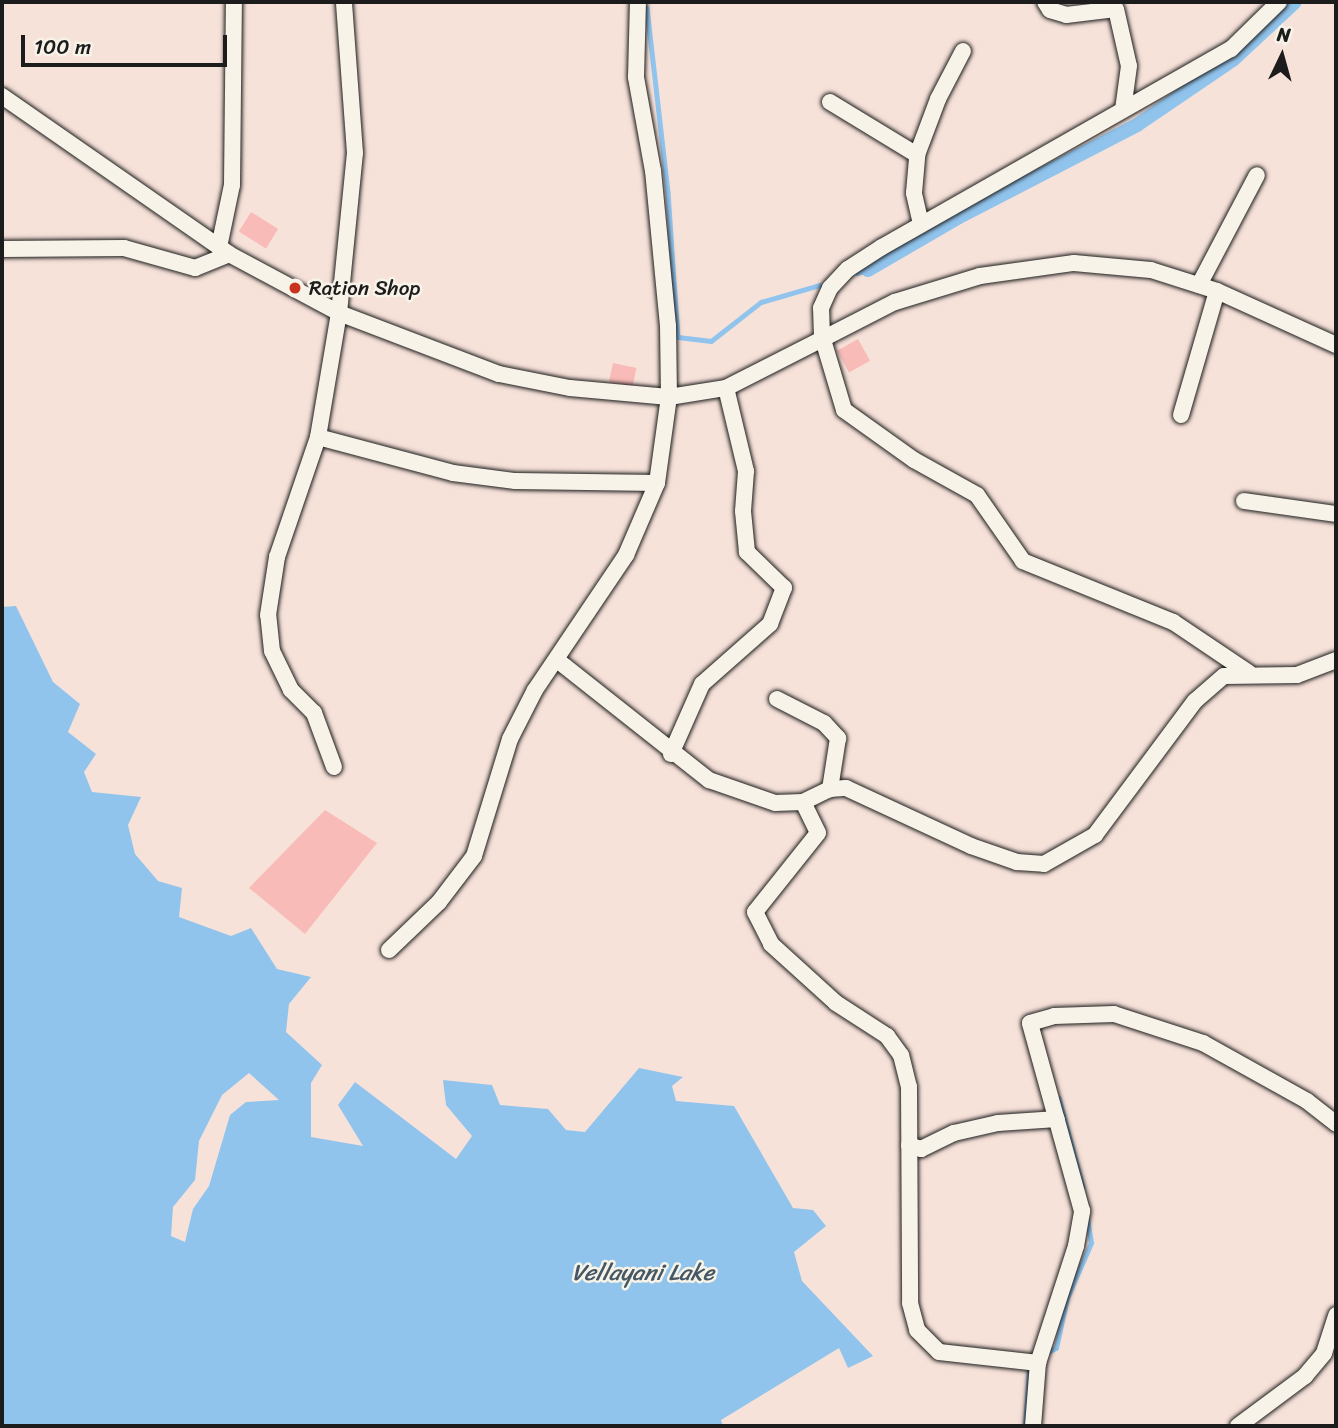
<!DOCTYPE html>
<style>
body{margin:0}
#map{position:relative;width:1338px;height:1428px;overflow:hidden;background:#f7e2da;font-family:Sriracha,sans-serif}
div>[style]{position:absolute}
.water>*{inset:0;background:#91c4ed}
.stream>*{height:4.5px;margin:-2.25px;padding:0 2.25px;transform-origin:2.25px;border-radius:2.25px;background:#91c4ed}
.canal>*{height:14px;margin:-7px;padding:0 7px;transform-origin:7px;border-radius:7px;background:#91c4ed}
.building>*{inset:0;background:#f8bbb8;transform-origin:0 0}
.roads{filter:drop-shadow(0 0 2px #1c1c1c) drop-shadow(0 0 2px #1c1c1c)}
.minor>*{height:16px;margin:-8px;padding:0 8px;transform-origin:8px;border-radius:8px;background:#f7f3e8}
.dots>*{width:19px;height:19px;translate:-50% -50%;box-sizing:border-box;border:4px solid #f7f3e8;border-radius:50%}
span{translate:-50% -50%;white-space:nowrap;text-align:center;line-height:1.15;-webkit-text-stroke:5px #f7f3e8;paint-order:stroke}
.poi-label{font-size:21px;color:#1c1c1c}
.left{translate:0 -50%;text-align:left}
.water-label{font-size:23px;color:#455765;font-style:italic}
.frame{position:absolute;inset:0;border:4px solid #1c1c1c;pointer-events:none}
.north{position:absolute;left:1247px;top:21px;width:70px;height:70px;-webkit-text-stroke:5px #f7f3e8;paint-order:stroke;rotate:5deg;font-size:19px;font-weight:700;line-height:28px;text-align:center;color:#1c1c1c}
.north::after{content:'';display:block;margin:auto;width:24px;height:32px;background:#1c1c1c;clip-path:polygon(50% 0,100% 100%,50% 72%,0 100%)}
.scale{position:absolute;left:21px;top:35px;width:206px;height:32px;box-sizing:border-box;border:4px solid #1c1c1c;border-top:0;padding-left:9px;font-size:21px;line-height:24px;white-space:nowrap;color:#1c1c1c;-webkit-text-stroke:5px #f7f3e8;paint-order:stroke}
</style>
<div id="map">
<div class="water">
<div style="clip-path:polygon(evenodd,16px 606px,53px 682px,80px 704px,68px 732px,96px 754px,84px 772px,92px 792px,141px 797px,128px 825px,135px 854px,158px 881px,182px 888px,179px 917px,231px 936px,251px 928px,277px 969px,311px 977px,289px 1004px,286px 1032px,322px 1065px,311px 1083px,311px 1137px,363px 1146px,338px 1105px,355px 1082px,456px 1159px,472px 1136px,446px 1105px,443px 1080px,492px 1085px,500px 1105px,548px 1109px,566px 1130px,585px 1132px,639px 1068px,683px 1077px,672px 1086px,676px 1101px,734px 1106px,793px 1208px,813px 1210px,826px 1226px,794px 1252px,802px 1281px,873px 1356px,848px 1368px,839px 1348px,721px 1420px,723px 1426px,2px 1426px,2px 607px,16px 606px,249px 1073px,279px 1100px,246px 1102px,230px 1115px,209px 1186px,193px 1209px,185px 1242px,171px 1236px,173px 1207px,195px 1180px,199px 1141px,222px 1095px,249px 1073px)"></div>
</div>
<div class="stream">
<div style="left:647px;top:8px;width:185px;rotate:83.5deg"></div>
<div style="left:668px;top:192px;width:145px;rotate:86.1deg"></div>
<div style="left:678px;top:337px;width:33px;rotate:7deg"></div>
<div style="left:711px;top:341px;width:63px;rotate:-38deg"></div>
<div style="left:761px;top:302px;width:61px;rotate:-16.1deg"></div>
<div style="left:857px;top:273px;width:11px;rotate:-15deg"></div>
<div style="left:1059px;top:1098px;width:92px;rotate:74.9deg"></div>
<div style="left:1046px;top:1353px;width:11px;rotate:-27deg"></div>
<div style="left:1056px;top:1348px;width:51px;rotate:-77.6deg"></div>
<div style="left:1067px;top:1298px;width:60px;rotate:-66.4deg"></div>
<div style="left:1091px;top:1243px;width:26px;rotate:-99deg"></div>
<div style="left:1025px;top:1426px;width:54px;rotate:-85.8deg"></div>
</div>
<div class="canal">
<div style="left:868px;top:270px;width:105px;rotate:-30.2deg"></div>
<div style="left:959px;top:217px;width:200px;rotate:-27.3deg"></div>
<div style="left:1137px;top:125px;width:117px;rotate:-34.2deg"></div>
<div style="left:1234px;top:59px;width:83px;rotate:-43.1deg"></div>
</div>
<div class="building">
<div style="left:251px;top:212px;width:32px;height:23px;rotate:32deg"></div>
<div style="left:858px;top:339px;width:25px;height:24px;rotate:61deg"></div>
<div style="left:613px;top:363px;width:24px;height:19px;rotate:12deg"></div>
<div style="clip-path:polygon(325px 810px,377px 843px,305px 934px,249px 888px)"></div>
</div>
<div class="roads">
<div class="minor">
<div style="left:1045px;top:2px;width:9px;rotate:58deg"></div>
<div style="left:1050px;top:10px;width:17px;rotate:17deg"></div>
<div style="left:1066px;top:15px;width:50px;rotate:-6.8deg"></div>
<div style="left:1116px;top:9px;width:58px;rotate:77.2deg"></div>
<div style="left:1129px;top:66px;width:44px;rotate:97.8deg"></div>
<div style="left:2px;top:96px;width:277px;rotate:34.8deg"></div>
<div style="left:229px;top:254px;width:125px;rotate:28.2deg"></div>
<div style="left:339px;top:313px;width:171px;rotate:20.9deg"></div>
<div style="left:499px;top:374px;width:72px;rotate:11.2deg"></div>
<div style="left:570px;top:388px;width:99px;rotate:5.2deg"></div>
<div style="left:669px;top:397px;width:58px;rotate:-9deg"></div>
<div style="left:726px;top:388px;width:190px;rotate:-27deg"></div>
<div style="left:895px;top:302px;width:89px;rotate:-17deg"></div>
<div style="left:980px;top:276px;width:95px;rotate:-7.9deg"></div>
<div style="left:1074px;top:263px;width:77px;rotate:5.2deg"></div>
<div style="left:1151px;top:270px;width:69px;rotate:17.7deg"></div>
<div style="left:1217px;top:291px;width:131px;rotate:24.4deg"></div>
<div style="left:830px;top:102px;width:102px;rotate:31.3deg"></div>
<div style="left:921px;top:224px;width:32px;rotate:-103deg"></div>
<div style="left:914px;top:193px;width:38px;rotate:-85deg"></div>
<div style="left:917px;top:155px;width:60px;rotate:-69.4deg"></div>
<div style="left:938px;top:99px;width:54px;rotate:-62.5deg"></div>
<div style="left:219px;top:247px;width:63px;rotate:-78.2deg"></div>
<div style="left:232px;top:185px;width:183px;rotate:-89.4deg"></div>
<div style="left:2px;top:249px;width:122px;rotate:-0.5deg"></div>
<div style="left:124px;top:248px;width:74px;rotate:15.7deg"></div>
<div style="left:195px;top:268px;width:37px;rotate:-22deg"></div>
<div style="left:1199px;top:285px;width:124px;rotate:-62.2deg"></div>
<div style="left:1181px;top:415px;width:129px;rotate:-73.8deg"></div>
<div style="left:318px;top:437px;width:140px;rotate:14.9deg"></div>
<div style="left:453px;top:473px;width:63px;rotate:7.4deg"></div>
<div style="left:515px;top:481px;width:142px;rotate:0.8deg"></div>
<div style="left:1244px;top:501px;width:93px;rotate:8deg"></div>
<div style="left:557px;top:660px;width:194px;rotate:38.3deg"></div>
<div style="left:709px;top:780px;width:70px;rotate:19.2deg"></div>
<div style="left:775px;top:803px;width:28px;rotate:-2deg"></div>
<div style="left:803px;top:802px;width:30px;rotate:-26deg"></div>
<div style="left:830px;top:789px;width:16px;rotate:-4deg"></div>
<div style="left:846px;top:788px;width:138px;rotate:24.9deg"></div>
<div style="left:971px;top:846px;width:49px;rotate:19.2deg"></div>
<div style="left:1017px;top:862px;width:27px;rotate:4deg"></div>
<div style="left:1044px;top:864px;width:59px;rotate:-29.6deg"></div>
<div style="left:1095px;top:835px;width:167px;rotate:-53.3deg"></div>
<div style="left:1195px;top:701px;width:38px;rotate:-41deg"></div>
<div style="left:1224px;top:676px;width:73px;rotate:-0.8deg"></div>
<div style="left:1297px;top:675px;width:42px;rotate:-21deg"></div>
<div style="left:1249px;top:673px;width:92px;rotate:-146.1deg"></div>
<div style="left:1173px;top:622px;width:162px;rotate:-157.9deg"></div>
<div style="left:1023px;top:561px;width:80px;rotate:-124.9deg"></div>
<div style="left:977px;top:495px;width:72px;rotate:-150.9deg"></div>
<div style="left:914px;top:460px;width:86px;rotate:-144.5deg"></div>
<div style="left:844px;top:410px;width:77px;rotate:-106.6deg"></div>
<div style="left:822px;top:336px;width:28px;rotate:-92deg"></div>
<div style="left:821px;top:308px;width:22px;rotate:-66deg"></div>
<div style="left:830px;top:288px;width:26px;rotate:-47deg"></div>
<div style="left:848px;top:269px;width:40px;rotate:-32.9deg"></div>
<div style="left:882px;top:247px;width:401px;rotate:-29.6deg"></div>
<div style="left:1231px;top:49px;width:67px;rotate:-44.4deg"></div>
<div style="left:777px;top:699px;width:53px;rotate:27.1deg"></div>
<div style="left:824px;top:723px;width:21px;rotate:47deg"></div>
<div style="left:838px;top:738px;width:52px;rotate:98.9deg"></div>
<div style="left:671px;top:754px;width:77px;rotate:-66.1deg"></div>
<div style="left:702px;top:684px;width:91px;rotate:-41.4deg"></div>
<div style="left:770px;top:624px;width:39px;rotate:-69deg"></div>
<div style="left:784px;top:588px;width:52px;rotate:-135.8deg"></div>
<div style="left:747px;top:552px;width:41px;rotate:-95.6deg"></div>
<div style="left:743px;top:511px;width:40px;rotate:-85.7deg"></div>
<div style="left:746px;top:471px;width:85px;rotate:-103.5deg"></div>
<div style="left:334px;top:767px;width:58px;rotate:-110.3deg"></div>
<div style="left:314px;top:713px;width:33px;rotate:-135deg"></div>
<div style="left:291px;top:690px;width:43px;rotate:-116deg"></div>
<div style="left:272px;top:651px;width:36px;rotate:-96deg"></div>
<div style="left:268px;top:615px;width:59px;rotate:-81.2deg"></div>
<div style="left:277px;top:557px;width:127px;rotate:-71.1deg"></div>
<div style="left:318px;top:437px;width:126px;rotate:-80.4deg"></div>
<div style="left:339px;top:313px;width:161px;rotate:-84.3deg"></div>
<div style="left:355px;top:153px;width:151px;rotate:-94.2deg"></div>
<div style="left:803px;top:802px;width:34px;rotate:64deg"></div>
<div style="left:818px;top:833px;width:101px;rotate:128.6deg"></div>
<div style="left:755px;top:912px;width:36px;rotate:63deg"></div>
<div style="left:771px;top:944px;width:88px;rotate:42.2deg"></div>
<div style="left:836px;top:1003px;width:61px;rotate:32.9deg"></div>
<div style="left:887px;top:1036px;width:24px;rotate:54deg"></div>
<div style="left:901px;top:1055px;width:33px;rotate:76deg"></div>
<div style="left:909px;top:1087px;width:216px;rotate:89.7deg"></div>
<div style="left:910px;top:1303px;width:28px;rotate:75deg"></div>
<div style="left:917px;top:1330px;width:31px;rotate:45deg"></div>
<div style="left:939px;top:1352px;width:100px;rotate:6.3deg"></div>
<div style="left:389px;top:950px;width:69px;rotate:-43.8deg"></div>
<div style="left:439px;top:902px;width:58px;rotate:-52.7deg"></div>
<div style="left:474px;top:856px;width:122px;rotate:-72.9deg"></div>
<div style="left:510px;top:739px;width:55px;rotate:-63deg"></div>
<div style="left:535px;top:690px;width:163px;rotate:-56deg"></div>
<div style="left:626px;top:555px;width:78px;rotate:-66.7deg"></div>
<div style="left:657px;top:483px;width:87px;rotate:-82.1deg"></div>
<div style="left:669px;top:397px;width:71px;rotate:-90.8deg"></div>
<div style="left:668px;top:326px;width:156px;rotate:-95.5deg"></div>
<div style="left:653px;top:171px;width:96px;rotate:-100.3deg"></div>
<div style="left:636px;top:77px;width:75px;rotate:-88.5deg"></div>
<div style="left:909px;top:1145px;width:13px;rotate:18deg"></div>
<div style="left:921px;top:1149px;width:37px;rotate:-26deg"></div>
<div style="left:954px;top:1133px;width:45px;rotate:-12.8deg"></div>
<div style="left:998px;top:1123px;width:59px;rotate:-3.9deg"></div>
<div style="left:1033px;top:1426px;width:63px;rotate:-85.5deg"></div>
<div style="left:1038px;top:1363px;width:123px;rotate:-72deg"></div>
<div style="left:1076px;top:1246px;width:36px;rotate:-80deg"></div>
<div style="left:1082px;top:1211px;width:195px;rotate:-105.5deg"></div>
<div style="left:1030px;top:1023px;width:25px;rotate:-16deg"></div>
<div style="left:1054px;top:1016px;width:60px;rotate:-1.9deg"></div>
<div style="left:1114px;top:1014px;width:94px;rotate:18deg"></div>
<div style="left:1203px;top:1043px;width:119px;rotate:29.1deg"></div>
<div style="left:1307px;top:1101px;width:37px;rotate:38deg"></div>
<div style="left:1238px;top:1426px;width:84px;rotate:-36.7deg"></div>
<div style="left:1305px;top:1376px;width:30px;rotate:-50deg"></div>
<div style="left:1324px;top:1353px;width:40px;rotate:-72deg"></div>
</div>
</div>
<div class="dots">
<div style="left:295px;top:288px;background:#c8321e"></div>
</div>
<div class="poi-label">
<span class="left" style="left:309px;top:288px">Ration Shop</span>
</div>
<div class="water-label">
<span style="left:643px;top:1273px">Vellayani Lake</span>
</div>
<div class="frame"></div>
<div class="north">N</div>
<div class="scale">100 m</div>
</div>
